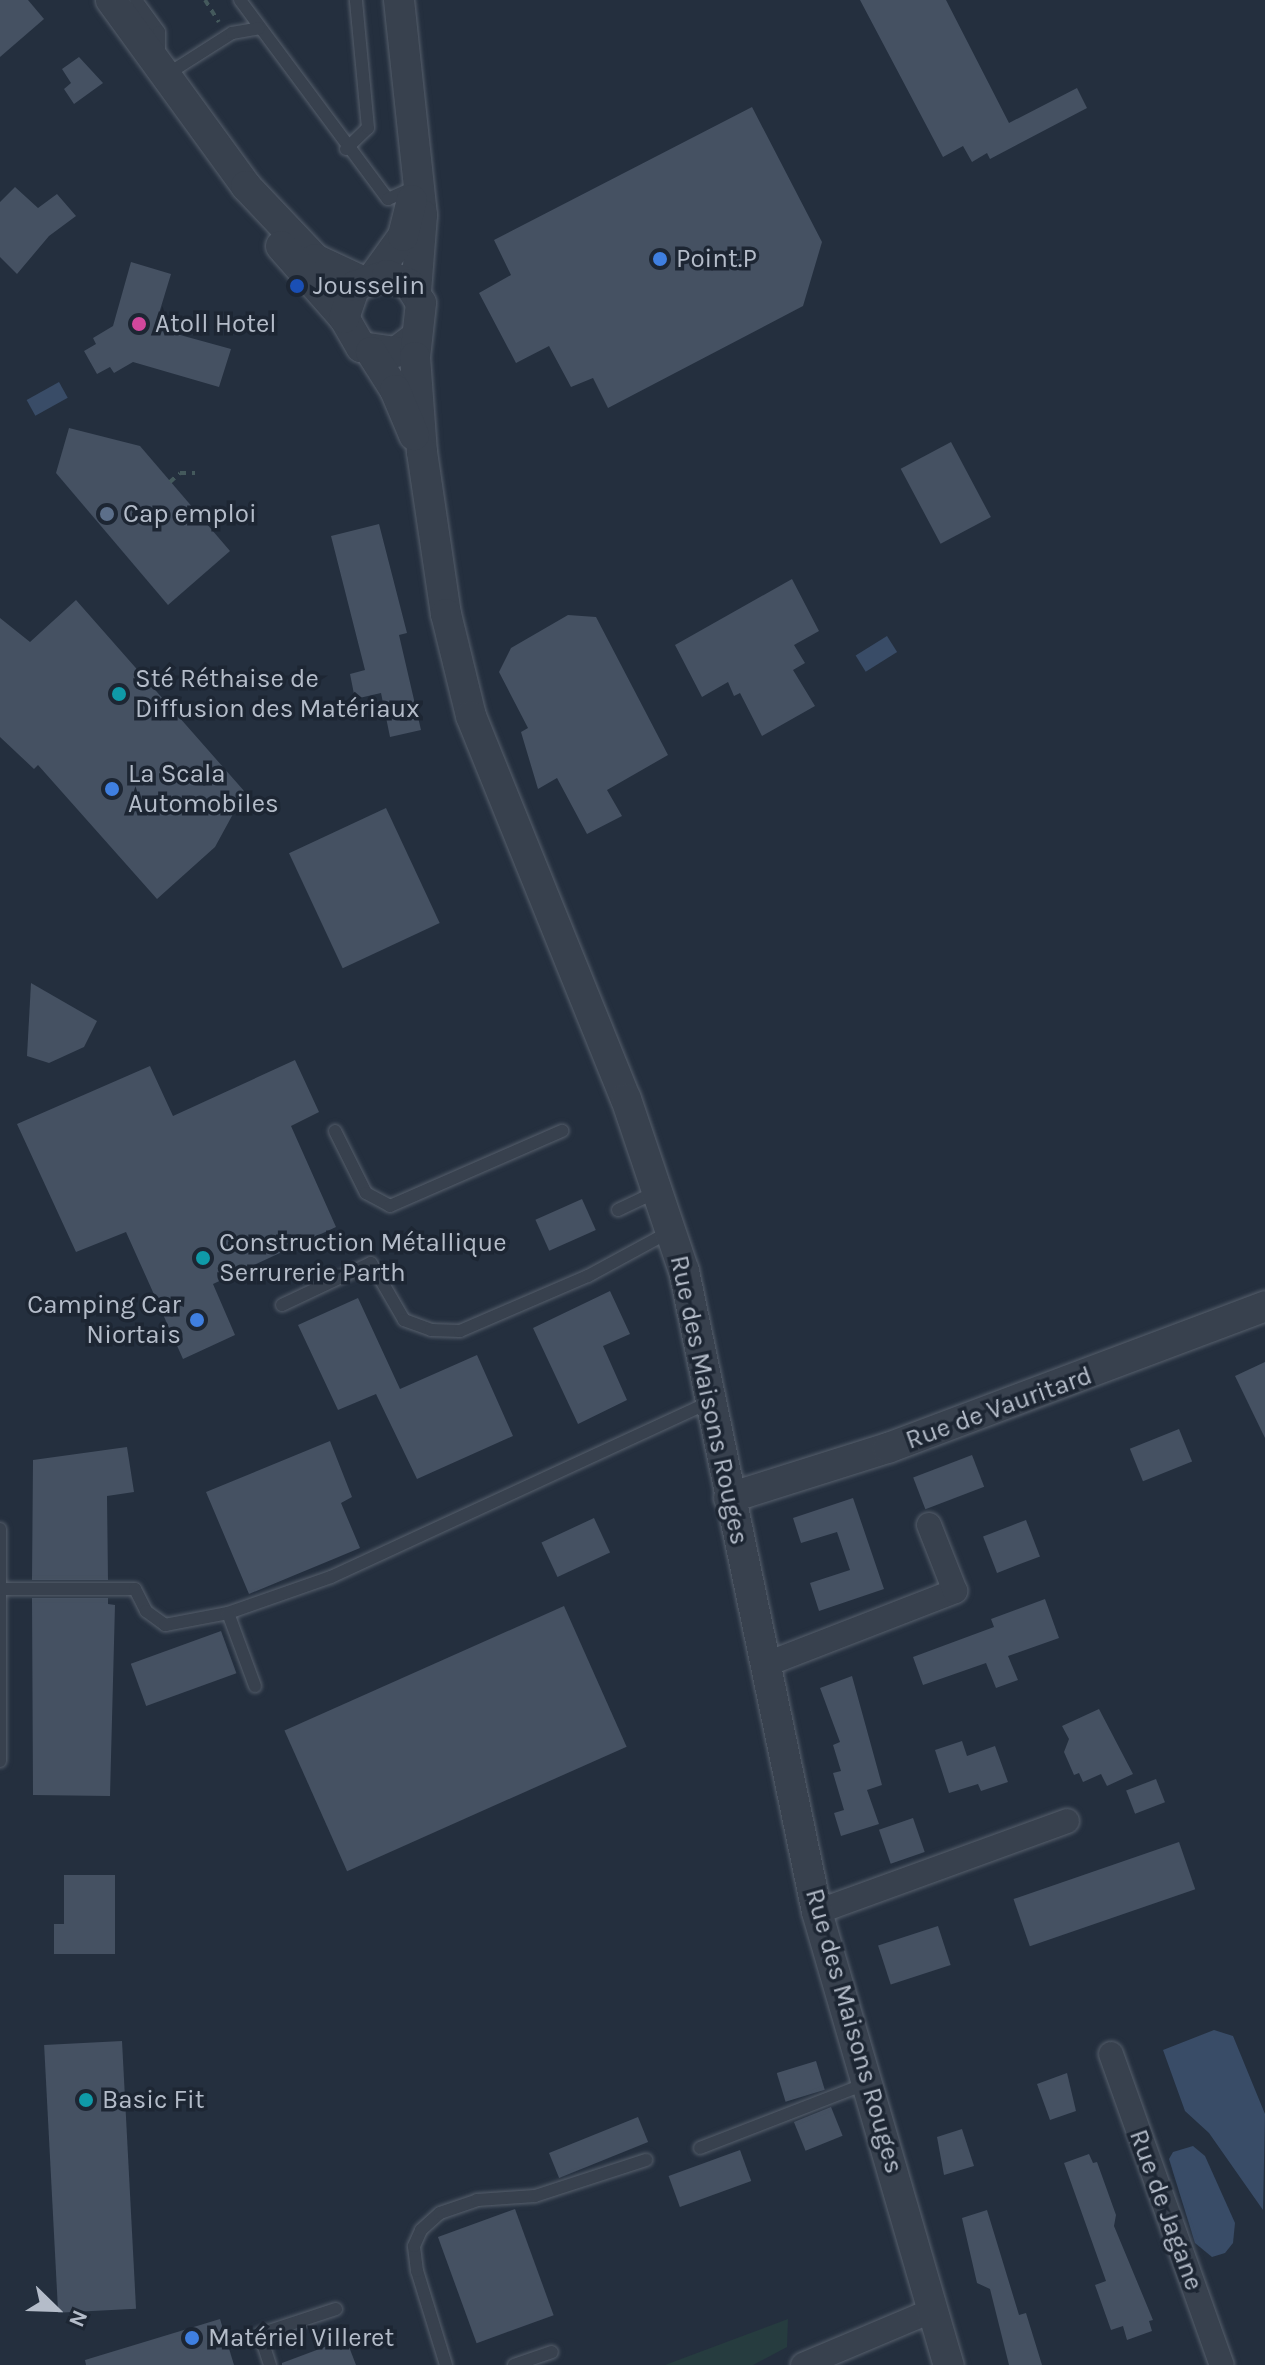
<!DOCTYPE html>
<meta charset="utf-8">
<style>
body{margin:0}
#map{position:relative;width:1265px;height:2365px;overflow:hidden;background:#242f3e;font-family:Karla,sans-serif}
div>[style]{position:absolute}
.green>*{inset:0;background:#263c3f}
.water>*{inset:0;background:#394c67;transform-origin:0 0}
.building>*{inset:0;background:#455162;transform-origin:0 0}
.path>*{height:4px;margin-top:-2px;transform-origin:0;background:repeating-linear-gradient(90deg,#44595c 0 6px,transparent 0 12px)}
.roads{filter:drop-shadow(0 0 2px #565f6c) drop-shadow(0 0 2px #565f6c)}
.service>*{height:12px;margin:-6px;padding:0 6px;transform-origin:6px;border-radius:6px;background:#38414e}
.minor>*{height:24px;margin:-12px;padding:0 12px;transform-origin:12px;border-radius:12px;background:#38414e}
.tertiary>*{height:30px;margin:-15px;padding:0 15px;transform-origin:15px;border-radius:15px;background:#38414e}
.dots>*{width:22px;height:22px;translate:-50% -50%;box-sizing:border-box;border:4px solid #1d2633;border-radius:50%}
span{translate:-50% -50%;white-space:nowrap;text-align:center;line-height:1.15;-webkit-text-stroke:7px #1d2633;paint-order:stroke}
.poi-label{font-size:26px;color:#b4bcc9}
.left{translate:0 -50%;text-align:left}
.right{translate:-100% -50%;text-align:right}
.street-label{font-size:26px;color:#b4bcc9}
.north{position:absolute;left:16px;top:2269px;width:80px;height:80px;-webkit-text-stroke:6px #1d2633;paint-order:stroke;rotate:113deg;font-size:22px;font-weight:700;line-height:32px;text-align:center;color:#b4bcc9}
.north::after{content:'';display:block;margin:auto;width:28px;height:36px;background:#b4bcc9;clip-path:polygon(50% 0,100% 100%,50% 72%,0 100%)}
</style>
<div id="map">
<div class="green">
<div style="clip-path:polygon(788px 2319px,787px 2347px,753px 2365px,665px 2365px)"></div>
</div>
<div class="water">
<div style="left:59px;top:382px;width:18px;height:37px;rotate:61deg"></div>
<div style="left:887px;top:636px;width:19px;height:37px;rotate:58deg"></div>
<div style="clip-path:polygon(1214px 2030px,1233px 2036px,1265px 2114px,1263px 2210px,1209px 2133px,1185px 2111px,1163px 2050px)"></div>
<div style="clip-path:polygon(1193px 2146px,1205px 2156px,1235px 2223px,1233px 2243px,1225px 2253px,1212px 2257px,1195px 2243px,1169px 2159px,1173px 2152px)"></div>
</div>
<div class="building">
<div style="clip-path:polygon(0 0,28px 0,44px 19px,0 57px)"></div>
<div style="clip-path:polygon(860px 0,946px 0,1009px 123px,1077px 88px,1087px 108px,990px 159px,987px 153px,972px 162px,963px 146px,943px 157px)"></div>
<div style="clip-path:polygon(79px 57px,103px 83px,74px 104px,64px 89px,71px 83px,62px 69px)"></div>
<div style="clip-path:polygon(752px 107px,822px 242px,803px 306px,608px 408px,593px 378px,571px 387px,549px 346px,516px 363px,479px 293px,511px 275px,494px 240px)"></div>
<div style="clip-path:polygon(15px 187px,38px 208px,57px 194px,76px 216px,49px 236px,17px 274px,0 257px,0 202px)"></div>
<div style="clip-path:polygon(131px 262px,171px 274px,157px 320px,164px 322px,162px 330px,231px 349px,219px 387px,133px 362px,114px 373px,110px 367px,97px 374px,84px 351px,96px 344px,93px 338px,113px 326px)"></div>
<div style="clip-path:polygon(69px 428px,140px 446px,230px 551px,168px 605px,56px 473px)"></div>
<div style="left:951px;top:442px;width:85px;height:57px;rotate:62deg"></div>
<div style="clip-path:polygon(379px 524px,407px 633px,399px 635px,421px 730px,390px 737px,381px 693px,355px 699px,350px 674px,365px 670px,331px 536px)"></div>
<div style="clip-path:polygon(792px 579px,819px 631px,794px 645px,805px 663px,793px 670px,815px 706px,762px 736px,740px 693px,734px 696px,728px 682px,702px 697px,675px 645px)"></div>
<div style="clip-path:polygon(76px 600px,245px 792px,215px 847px,157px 899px,38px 765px,34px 769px,0 737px,0 618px,30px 642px)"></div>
<div style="clip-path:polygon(568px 615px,596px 617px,668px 755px,607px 790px,622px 816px,587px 834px,557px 778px,538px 789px,521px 732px,528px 728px,499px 672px,511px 648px)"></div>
<div style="left:386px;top:808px;width:127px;height:107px;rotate:65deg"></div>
<div style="clip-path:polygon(31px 983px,97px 1021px,84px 1047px,49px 1063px,27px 1056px)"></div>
<div style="clip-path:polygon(295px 1060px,319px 1112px,291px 1126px,336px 1227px,213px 1284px,235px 1335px,183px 1359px,126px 1232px,76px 1252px,17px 1124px,150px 1066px,173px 1116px)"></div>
<div style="left:582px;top:1199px;width:34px;height:51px;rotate:66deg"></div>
<div style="clip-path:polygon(610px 1291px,630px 1334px,603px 1346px,627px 1400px,578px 1424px,533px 1328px)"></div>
<div style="clip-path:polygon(358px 1298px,400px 1389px,477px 1355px,513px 1436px,417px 1479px,376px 1394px,338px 1410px,298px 1325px)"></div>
<div style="clip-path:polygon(1265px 1362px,1265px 1438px,1235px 1376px)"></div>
<div style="left:1179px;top:1429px;width:35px;height:53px;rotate:68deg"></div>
<div style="clip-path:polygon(330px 1441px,352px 1497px,341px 1503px,360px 1548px,249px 1594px,206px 1492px)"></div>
<div style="clip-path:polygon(127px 1447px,134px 1492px,107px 1496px,108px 1580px,32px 1580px,33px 1460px)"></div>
<div style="left:972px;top:1455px;width:34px;height:63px;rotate:69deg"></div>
<div style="clip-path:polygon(853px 1498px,884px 1589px,819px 1611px,810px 1583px,850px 1570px,837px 1532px,801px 1543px,793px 1518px)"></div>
<div style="left:594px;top:1518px;width:38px;height:58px;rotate:65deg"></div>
<div style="left:1026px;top:1520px;width:39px;height:46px;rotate:69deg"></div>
<div style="clip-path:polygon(32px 1598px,108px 1598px,108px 1604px,115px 1605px,110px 1796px,33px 1795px)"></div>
<div style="clip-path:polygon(1045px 1599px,1059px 1638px,1008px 1656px,1018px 1680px,996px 1688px,986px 1663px,923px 1685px,913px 1657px,994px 1627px,991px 1619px)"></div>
<div style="left:564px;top:1606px;width:154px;height:306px;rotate:66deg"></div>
<div style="left:221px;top:1631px;width:45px;height:96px;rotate:70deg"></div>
<div style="clip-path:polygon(852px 1676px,882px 1785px,867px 1790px,879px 1824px,841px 1836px,834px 1813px,844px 1810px,833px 1773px,841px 1771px,833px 1745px,840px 1742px,820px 1688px)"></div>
<div style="clip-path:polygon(1099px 1709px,1133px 1774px,1107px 1786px,1101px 1774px,1083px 1782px,1079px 1773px,1074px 1775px,1064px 1752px,1069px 1739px,1062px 1726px)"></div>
<div style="clip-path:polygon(962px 1741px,967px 1756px,995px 1746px,1008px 1782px,981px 1791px,978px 1784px,949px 1793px,935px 1750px)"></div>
<div style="left:1156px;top:1779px;width:25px;height:32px;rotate:69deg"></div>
<div style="left:913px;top:1818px;width:36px;height:36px;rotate:71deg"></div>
<div style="left:1179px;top:1842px;width:50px;height:175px;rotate:71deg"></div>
<div style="clip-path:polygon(64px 1875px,115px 1875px,115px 1954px,54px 1954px,54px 1924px,64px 1924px)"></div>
<div style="left:938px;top:1926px;width:41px;height:63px;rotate:72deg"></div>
<div style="left:122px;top:2041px;width:268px;height:78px;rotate:87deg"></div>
<div style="left:816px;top:2061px;width:30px;height:41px;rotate:73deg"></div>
<div style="clip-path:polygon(1067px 2073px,1076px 2111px,1050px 2120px,1037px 2084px)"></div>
<div style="left:831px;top:2107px;width:31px;height:40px;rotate:68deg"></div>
<div style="left:638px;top:2117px;width:27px;height:96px;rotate:68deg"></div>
<div style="clip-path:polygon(962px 2129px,974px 2166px,944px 2175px,937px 2137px)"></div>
<div style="left:740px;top:2150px;width:33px;height:76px;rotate:70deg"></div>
<div style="clip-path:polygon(1089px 2154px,1093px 2163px,1097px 2162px,1116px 2215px,1114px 2226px,1153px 2320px,1149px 2321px,1152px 2331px,1127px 2340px,1123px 2326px,1111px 2330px,1095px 2285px,1106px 2281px,1064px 2163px)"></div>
<div style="left:515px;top:2209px;width:113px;height:82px;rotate:70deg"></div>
<div style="clip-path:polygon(987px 2210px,1019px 2315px,1026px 2313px,1042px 2365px,1009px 2365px,990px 2289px,977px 2283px,962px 2218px)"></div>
<div style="clip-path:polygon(220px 2319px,234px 2365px,86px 2365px,85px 2360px)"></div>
<div style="clip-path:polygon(346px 2339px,356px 2365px,282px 2365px,282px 2363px)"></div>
</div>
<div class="path">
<div style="left:205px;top:0;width:26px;rotate:58deg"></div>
<div style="left:170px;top:482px;width:13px;rotate:-42deg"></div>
<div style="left:180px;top:473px;width:15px"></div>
</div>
<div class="roads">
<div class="service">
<div style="left:136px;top:0;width:39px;rotate:54deg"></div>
<div style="left:159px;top:32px;width:24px;rotate:90deg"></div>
<div style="left:240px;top:0;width:248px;rotate:53.4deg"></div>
<div style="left:388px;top:199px;width:24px;rotate:-24deg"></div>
<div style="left:166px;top:75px;width:78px;rotate:-32.5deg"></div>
<div style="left:232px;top:33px;width:27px;rotate:-10deg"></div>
<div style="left:346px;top:149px;width:30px;rotate:-44deg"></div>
<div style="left:368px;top:128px;width:129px;rotate:-95.4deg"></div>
<div style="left:335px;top:1131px;width:69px;rotate:63.4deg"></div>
<div style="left:366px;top:1193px;width:27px;rotate:28deg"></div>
<div style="left:390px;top:1206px;width:188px;rotate:-23.6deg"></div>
<div style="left:618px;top:1210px;width:44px;rotate:-25.4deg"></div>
<div style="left:282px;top:1305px;width:98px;rotate:-25.3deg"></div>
<div style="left:371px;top:1263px;width:66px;rotate:59.9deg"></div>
<div style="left:404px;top:1320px;width:29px;rotate:20deg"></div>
<div style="left:431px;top:1330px;width:29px;rotate:2deg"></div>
<div style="left:460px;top:1331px;width:139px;rotate:-23.3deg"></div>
<div style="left:588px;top:1276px;width:94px;rotate:-28.5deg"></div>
<div style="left:0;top:1529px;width:232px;rotate:90deg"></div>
<div style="left:2px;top:1589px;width:133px"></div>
<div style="left:135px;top:1589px;width:25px;rotate:63deg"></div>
<div style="left:146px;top:1611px;width:24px;rotate:36deg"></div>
<div style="left:165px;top:1625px;width:64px;rotate:-10.8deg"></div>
<div style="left:228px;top:1613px;width:109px;rotate:-19.3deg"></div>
<div style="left:331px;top:1577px;width:417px;rotate:-24.8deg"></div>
<div style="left:228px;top:1613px;width:78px;rotate:69.7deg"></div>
<div style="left:700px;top:2148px;width:180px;rotate:-21.2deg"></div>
<div style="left:270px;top:2365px;width:33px;rotate:-108deg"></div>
<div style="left:260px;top:2334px;width:80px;rotate:-18.2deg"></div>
<div style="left:446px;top:2365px;width:98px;rotate:-107.1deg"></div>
<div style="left:417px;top:2271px;width:25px;rotate:-97deg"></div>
<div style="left:414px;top:2246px;width:17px;rotate:-66deg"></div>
<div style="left:421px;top:2230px;width:25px;rotate:-42deg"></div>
<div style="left:440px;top:2213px;width:39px;rotate:-19deg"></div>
<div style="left:477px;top:2200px;width:58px;rotate:-3.9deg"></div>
<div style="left:535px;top:2196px;width:117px;rotate:-18deg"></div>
<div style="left:514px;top:2365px;width:40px;rotate:-18.9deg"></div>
</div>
<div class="minor">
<div style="left:767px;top:1664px;width:202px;rotate:-21.2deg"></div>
<div style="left:955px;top:1591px;width:71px;rotate:-111.5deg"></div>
<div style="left:817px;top:1912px;width:266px;rotate:-20deg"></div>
<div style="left:1111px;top:2054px;width:330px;rotate:70.4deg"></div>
<div style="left:803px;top:2365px;width:141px;rotate:-22.9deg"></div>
</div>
<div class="tertiary">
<div style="left:111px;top:0;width:230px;rotate:54deg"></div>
<div style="left:246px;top:186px;width:100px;rotate:46.6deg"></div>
<div style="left:315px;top:259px;width:52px;rotate:25.1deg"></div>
<div style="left:399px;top:0;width:216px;rotate:83.9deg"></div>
<div style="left:422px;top:215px;width:77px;rotate:94.5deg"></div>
<div style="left:281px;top:246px;width:96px;rotate:48.8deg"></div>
<div style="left:375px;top:275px;width:48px;rotate:-54.3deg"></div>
<div style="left:403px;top:236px;width:37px;rotate:-76deg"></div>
<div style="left:416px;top:337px;width:25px;rotate:143deg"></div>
<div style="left:396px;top:352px;width:35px;rotate:-172deg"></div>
<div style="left:361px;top:347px;width:34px;rotate:-120deg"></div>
<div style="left:344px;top:318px;width:34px;rotate:-71deg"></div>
<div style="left:355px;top:286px;width:34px;rotate:-19deg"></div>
<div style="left:387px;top:275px;width:24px;rotate:22deg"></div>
<div style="left:409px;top:284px;width:22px;rotate:58deg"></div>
<div style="left:421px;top:303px;width:54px;rotate:96.3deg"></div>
<div style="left:415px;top:357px;width:95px;rotate:85.8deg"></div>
<div style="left:422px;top:452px;width:164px;rotate:81.6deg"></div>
<div style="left:446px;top:614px;width:105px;rotate:76.2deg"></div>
<div style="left:471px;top:716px;width:413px;rotate:68deg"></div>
<div style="left:626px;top:1099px;width:182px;rotate:71.4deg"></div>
<div style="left:684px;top:1271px;width:655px;rotate:78.28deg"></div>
<div style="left:817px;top:1912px;width:472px;rotate:73.8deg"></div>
<div style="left:371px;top:352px;width:45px;rotate:57.7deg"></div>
<div style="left:395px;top:390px;width:49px;rotate:67.1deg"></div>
<div style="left:729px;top:1498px;width:167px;rotate:-17.5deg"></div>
<div style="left:888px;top:1448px;width:403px;rotate:-20.6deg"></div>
</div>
</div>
<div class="dots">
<div style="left:660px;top:259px;background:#3f7fe0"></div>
<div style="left:297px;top:286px;background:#1a4fb4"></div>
<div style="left:139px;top:324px;background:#d1479c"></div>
<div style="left:107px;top:514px;background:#5c6f8a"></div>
<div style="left:119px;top:694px;background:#0f9aa8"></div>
<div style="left:112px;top:789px;background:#3f7fe0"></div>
<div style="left:203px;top:1258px;background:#0f9aa8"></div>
<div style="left:197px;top:1320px;background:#3f7fe0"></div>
<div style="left:86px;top:2100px;background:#0f9aa8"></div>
<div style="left:192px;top:2338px;background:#3f7fe0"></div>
</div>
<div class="poi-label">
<span class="left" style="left:676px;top:259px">Point.P</span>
<span class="left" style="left:313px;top:286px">Jousselin</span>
<span class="left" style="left:155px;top:324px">Atoll Hotel</span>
<span class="left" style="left:123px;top:514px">Cap emploi</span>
<span class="left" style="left:135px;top:694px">Sté Réthaise de<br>Diffusion des Matériaux</span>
<span class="left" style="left:128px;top:789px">La Scala<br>Automobiles</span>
<span class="left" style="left:219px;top:1258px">Construction Métallique<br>Serrurerie Parth</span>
<span class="right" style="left:181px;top:1320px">Camping Car<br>Niortais</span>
<span class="left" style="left:102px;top:2100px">Basic Fit</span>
<span class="left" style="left:208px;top:2338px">Matériel Villeret</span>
</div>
<div class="street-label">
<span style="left:709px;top:1400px;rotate:78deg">Rue des Maisons Rouges</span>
<span style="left:999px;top:1408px;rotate:-20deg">Rue de Vauritard</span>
<span style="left:854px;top:2031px;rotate:74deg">Rue des Maisons Rouges</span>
<span style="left:1166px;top:2210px;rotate:70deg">Rue de Jagane</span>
</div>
<div class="north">N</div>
</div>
